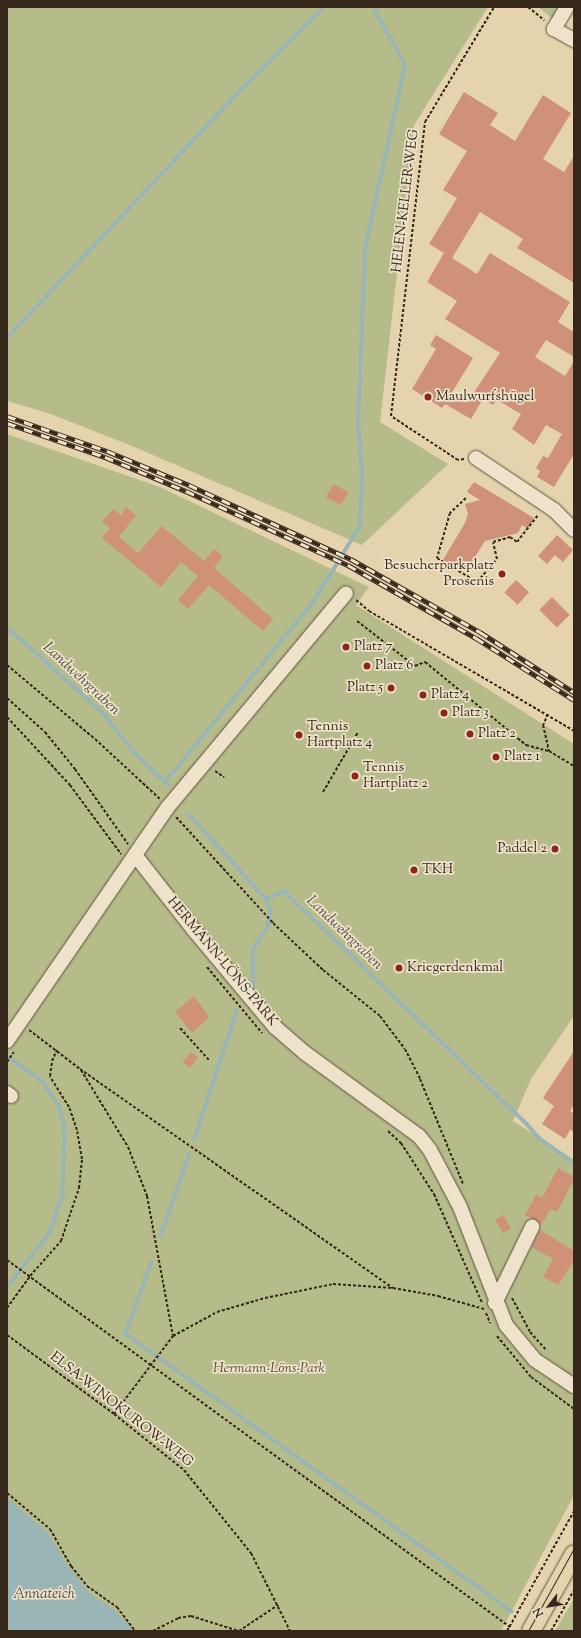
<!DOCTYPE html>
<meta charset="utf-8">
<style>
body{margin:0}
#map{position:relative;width:581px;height:1638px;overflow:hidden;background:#e5d3ad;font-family:"Sorts Mill Goudy",serif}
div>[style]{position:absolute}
.green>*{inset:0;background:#b5bc89}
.water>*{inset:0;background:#9ab5b5}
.stream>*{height:3.5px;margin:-1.75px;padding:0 1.75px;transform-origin:1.75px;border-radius:1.75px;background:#9ab5b5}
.building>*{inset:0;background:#cf9178;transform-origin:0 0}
.path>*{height:2px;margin-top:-1px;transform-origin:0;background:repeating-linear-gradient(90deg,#36271b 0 3px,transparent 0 5px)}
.roads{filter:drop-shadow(0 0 1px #625240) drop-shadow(0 0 1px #625240)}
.minor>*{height:14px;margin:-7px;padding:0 7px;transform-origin:7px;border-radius:7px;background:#eee2ca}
.major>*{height:18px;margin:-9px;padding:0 9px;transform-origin:9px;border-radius:9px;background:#e5d3ad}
.tram>*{height:1px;margin:-0.5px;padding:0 0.5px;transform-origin:0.5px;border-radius:0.5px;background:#36271b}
.rail>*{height:4.5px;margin-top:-2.25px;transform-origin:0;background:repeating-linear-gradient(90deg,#eee2ca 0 9px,#36271b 0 18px);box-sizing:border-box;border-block:1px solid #36271b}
.dots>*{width:11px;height:11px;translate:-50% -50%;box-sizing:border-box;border:2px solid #eee2ca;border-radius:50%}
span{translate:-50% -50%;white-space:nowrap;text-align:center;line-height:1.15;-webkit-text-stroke:3.5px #eee2ca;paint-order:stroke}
.street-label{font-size:14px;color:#36271b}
.poi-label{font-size:14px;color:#36271b}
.left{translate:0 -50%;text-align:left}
.right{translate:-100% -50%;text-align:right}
.park-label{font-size:14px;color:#564c36;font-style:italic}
.water-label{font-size:15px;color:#4f4a42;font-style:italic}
.frame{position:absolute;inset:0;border:8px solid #36271b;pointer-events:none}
.north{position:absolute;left:529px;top:1586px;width:40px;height:40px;-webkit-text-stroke:3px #eee2ca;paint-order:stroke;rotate:239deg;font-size:11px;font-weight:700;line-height:16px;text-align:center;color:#36271b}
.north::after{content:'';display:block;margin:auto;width:14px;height:18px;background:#36271b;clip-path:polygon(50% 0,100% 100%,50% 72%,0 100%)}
</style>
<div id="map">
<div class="green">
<div style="clip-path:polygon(7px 7px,488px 7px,414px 125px,380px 422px,448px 464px,362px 545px,132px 446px,48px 413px,7px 401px)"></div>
<div style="clip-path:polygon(538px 7px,564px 7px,554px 20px)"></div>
<div style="clip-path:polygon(7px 434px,160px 487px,369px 587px,356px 605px,574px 744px,574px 1016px,531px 1079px,513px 1121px,574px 1160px,574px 1495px,501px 1631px,7px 1631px)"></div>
<div style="clip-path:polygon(574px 1599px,574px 1631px,555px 1631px,562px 1619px)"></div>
</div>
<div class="water">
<div style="clip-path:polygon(7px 1498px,47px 1532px,70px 1569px,91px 1595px,105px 1603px,129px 1624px,132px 1631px,7px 1631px)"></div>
</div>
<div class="stream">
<div style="left:7px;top:338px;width:327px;rotate:-46.7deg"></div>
<div style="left:231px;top:100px;width:132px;rotate:-45deg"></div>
<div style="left:7px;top:627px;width:127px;rotate:41.8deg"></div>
<div style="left:102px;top:712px;width:53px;rotate:51.2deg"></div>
<div style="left:135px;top:753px;width:46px;rotate:44.1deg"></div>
<div style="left:165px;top:782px;width:234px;rotate:-50.5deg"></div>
<div style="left:314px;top:601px;width:88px;rotate:-58.5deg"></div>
<div style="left:360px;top:526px;width:55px;rotate:-87.9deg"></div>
<div style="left:362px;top:471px;width:46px;rotate:-95deg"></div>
<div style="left:358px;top:425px;width:176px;rotate:-87.7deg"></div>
<div style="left:365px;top:249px;width:188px;rotate:-77.7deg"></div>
<div style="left:405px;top:65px;width:66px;rotate:-118.9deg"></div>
<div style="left:189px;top:814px;width:115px;rotate:47.8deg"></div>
<div style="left:266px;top:899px;width:20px;rotate:-24deg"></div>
<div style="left:284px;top:891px;width:337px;rotate:43.8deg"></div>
<div style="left:527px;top:1124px;width:18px;rotate:49deg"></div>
<div style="left:539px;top:1138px;width:43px;rotate:35.5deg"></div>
<div style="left:253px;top:991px;width:41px;rotate:-90deg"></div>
<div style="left:253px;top:950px;width:29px;rotate:-59deg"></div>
<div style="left:268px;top:925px;width:14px;rotate:-82deg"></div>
<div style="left:270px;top:911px;width:13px;rotate:-108deg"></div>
<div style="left:7px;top:1056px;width:43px;rotate:35.5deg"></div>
<div style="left:42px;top:1081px;width:29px;rotate:55deg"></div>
<div style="left:59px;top:1105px;width:23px;rotate:75deg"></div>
<div style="left:65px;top:1127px;width:68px;rotate:91.7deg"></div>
<div style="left:63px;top:1195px;width:40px;rotate:108.9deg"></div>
<div style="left:50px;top:1233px;width:70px;rotate:128deg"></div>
<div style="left:194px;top:1140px;width:136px;rotate:-71.6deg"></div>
<div style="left:160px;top:1237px;width:87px;rotate:-70.5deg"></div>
<div style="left:152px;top:1262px;width:77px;rotate:109.9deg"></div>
<div style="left:126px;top:1334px;width:475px;rotate:35.7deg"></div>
</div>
<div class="building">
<div style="clip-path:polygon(464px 92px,498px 113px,490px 125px,515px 141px,543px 95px,571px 113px,543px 159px,564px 172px,574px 156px,574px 283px,517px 248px,523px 239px,480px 212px,452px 258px,477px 274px,490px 253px,570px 302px,558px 322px,574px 332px,574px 357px,546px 340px,535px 357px,565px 376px,574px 361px,574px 454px,554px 487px,537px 477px,540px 471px,536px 468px,543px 456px,548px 458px,562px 434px,546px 425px,534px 445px,512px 429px,521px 414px,497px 400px,493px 405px,483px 399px,471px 419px,445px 404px,442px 408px,412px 389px,436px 349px,430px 345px,436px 335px,473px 358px,451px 394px,467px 403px,500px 353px,445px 319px,457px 301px,427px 282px,444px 253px,429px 244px,457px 198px,443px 190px,467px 151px,439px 134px)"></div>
<div style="clip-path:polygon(474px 482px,534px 518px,528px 529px,522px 525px,518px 533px,485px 541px,466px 571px,443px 560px,465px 523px,468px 514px,465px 504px,480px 500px,467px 492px)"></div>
<div style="left:333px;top:484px;width:17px;height:15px;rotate:28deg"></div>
<div style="clip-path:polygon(126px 507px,136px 515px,119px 537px,138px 553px,162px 526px,204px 561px,214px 549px,223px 556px,214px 568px,273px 619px,263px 631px,209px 585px,188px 609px,178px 600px,198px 576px,181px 562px,161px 587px,102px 538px,110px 528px,102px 522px,113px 509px,121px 515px)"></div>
<div style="clip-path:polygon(557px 535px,573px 550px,563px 562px,555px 555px,547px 564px,538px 556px)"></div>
<div style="left:516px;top:580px;width:18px;height:17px;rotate:43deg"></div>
<div style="left:552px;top:597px;width:25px;height:18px;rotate:45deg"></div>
<div style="clip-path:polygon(194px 996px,209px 1017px,192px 1033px,175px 1012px)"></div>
<div style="clip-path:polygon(574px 1051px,574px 1104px,570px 1111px,574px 1114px,574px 1132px,570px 1130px,565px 1139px,542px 1124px,554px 1106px,543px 1098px)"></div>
<div style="left:191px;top:1052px;width:9px;height:13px;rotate:41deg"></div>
<div style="clip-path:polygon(558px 1168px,574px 1177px,574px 1179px,557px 1212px,550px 1209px,542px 1224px,525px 1215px,536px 1195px,542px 1198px)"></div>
<div style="left:503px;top:1215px;width:16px;height:9px;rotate:60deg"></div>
<div style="clip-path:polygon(540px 1230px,574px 1251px,574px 1261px,558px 1285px,543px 1277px,553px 1259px,532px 1247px)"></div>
</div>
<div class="path">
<div style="left:528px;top:7px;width:21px;rotate:39deg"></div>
<div style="left:464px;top:459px;width:6px;rotate:171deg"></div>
<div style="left:458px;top:460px;width:80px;rotate:-146.7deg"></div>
<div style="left:391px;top:416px;width:296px;rotate:-83.4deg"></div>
<div style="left:425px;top:122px;width:134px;rotate:-59deg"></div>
<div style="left:466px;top:498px;width:22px;rotate:137deg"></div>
<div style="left:450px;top:513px;width:47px;rotate:106.1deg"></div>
<div style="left:437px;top:558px;width:47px;rotate:31deg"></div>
<div style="left:477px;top:582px;width:30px;rotate:-49deg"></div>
<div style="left:497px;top:559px;width:17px;rotate:-103deg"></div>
<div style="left:493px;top:542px;width:18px;rotate:-16deg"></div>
<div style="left:510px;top:537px;width:9px;rotate:36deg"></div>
<div style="left:517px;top:542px;width:34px;rotate:-52deg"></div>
<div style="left:356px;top:600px;width:17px;rotate:40deg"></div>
<div style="left:369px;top:611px;width:238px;rotate:30.3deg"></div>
<div style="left:357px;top:621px;width:73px;rotate:37.8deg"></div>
<div style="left:415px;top:666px;width:11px;rotate:-22deg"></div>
<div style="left:425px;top:662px;width:131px;rotate:39.4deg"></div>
<div style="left:526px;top:745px;width:24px;rotate:15deg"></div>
<div style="left:549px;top:751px;width:29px;rotate:31deg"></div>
<div style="left:7px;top:665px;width:115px;rotate:40.1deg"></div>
<div style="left:95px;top:739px;width:88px;rotate:42.7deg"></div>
<div style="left:7px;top:698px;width:51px;rotate:41.8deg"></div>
<div style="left:45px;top:732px;width:48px;rotate:51deg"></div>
<div style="left:75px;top:769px;width:92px;rotate:54.8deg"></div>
<div style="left:548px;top:714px;width:12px;rotate:114deg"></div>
<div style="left:543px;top:725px;width:27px;rotate:77deg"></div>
<div style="left:7px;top:717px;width:93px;rotate:47.2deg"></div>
<div style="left:70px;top:785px;width:86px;rotate:53.5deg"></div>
<div style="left:215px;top:771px;width:11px;rotate:34deg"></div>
<div style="left:323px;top:792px;width:69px;rotate:-59.7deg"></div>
<div style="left:176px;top:817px;width:144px;rotate:47.5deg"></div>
<div style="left:273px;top:923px;width:69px;rotate:43.2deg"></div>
<div style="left:323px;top:970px;width:73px;rotate:38.9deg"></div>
<div style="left:380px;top:1016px;width:41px;rotate:52.9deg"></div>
<div style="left:405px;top:1049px;width:34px;rotate:63deg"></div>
<div style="left:420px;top:1079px;width:113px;rotate:67.7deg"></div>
<div style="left:207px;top:967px;width:86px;rotate:50.2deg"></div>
<div style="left:180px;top:1028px;width:43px;rotate:47.8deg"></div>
<div style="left:29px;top:1030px;width:64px;rotate:37.4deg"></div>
<div style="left:80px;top:1069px;width:382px;rotate:35deg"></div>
<div style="left:7px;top:1062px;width:12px;rotate:-55deg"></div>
<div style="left:81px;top:1070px;width:90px;rotate:58.6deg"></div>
<div style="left:128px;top:1147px;width:53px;rotate:68.8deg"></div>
<div style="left:147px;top:1196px;width:142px;rotate:79.5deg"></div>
<div style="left:388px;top:1131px;width:18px;rotate:43deg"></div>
<div style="left:401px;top:1143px;width:61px;rotate:57.1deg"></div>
<div style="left:434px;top:1194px;width:119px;rotate:66.2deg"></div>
<div style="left:7px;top:1260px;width:623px;rotate:36.12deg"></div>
<div style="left:512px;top:1298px;width:38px;rotate:62deg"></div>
<div style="left:530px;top:1332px;width:25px;rotate:48deg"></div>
<div style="left:7px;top:1308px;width:39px;rotate:-54deg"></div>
<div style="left:30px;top:1276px;width:47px;rotate:-48.5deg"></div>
<div style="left:61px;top:1241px;width:56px;rotate:-71.2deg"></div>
<div style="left:79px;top:1188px;width:29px;rotate:-84deg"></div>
<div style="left:82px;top:1159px;width:29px;rotate:-100deg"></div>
<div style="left:77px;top:1130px;width:24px;rotate:-109deg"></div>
<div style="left:69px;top:1107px;width:36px;rotate:-122deg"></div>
<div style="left:50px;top:1076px;width:15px;rotate:-82deg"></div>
<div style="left:52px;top:1061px;width:12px;rotate:-66deg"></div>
<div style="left:486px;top:1313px;width:11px;rotate:68deg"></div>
<div style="left:7px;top:1335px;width:133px;rotate:36.4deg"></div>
<div style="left:114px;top:1414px;width:90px;rotate:38.7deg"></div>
<div style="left:184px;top:1470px;width:107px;rotate:51.1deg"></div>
<div style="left:251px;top:1553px;width:87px;rotate:63.4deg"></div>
<div style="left:497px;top:1336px;width:53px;rotate:50.3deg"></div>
<div style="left:531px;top:1377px;width:54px;rotate:36.7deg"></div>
<div style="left:114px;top:1414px;width:98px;rotate:-52.9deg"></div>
<div style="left:173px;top:1336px;width:50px;rotate:-28.6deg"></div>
<div style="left:217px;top:1312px;width:50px;rotate:-16.3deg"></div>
<div style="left:265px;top:1298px;width:69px;rotate:-11.6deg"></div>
<div style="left:333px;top:1284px;width:60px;rotate:3.8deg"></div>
<div style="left:393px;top:1288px;width:46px;rotate:10.1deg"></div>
<div style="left:438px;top:1296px;width:48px;rotate:15.8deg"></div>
<div style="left:7px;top:1493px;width:56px;rotate:39.9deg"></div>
<div style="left:50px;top:1529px;width:43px;rotate:60.4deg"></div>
<div style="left:71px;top:1566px;width:26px;rotate:51deg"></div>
<div style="left:87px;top:1586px;width:37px;rotate:35deg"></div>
<div style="left:117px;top:1607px;width:30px;rotate:53deg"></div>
<div style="left:153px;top:1631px;width:28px;rotate:-27deg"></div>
<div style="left:178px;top:1618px;width:13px;rotate:-9deg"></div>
<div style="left:191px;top:1616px;width:50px;rotate:17.4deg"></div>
<div style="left:239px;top:1631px;width:47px;rotate:-33.7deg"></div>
<div style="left:507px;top:1631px;width:137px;rotate:-60.8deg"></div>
<div style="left:551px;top:1631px;width:47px;rotate:-60.7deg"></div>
</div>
<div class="roads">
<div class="minor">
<div style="left:567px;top:7px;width:26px;rotate:121deg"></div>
<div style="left:554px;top:29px;width:23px;rotate:29deg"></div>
<div style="left:476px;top:458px;width:94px;rotate:33.7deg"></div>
<div style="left:554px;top:510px;width:28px;rotate:45deg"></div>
<div style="left:135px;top:855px;width:94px;rotate:51.9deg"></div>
<div style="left:193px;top:929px;width:128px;rotate:50.1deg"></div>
<div style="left:275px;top:1027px;width:40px;rotate:41deg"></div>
<div style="left:305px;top:1053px;width:141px;rotate:36.1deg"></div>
<div style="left:419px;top:1136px;width:18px;rotate:52deg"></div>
<div style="left:430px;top:1150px;width:64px;rotate:62.2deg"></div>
<div style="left:460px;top:1207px;width:127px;rotate:68.7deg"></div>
<div style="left:506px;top:1325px;width:45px;rotate:50.4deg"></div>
<div style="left:535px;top:1360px;width:47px;rotate:33.7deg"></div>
<div style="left:7px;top:1041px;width:284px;rotate:-55.5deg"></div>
<div style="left:168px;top:807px;width:278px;rotate:-50.2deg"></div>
<div style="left:7px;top:1093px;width:5px;rotate:37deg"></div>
<div style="left:495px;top:1303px;width:85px;rotate:-64deg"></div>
</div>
<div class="major">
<div style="left:531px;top:1631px;width:88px;rotate:-60.8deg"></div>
</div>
</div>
<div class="tram">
<div style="left:528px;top:1631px;width:95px;rotate:-61deg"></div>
</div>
<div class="rail">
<div style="left:7px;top:416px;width:106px;rotate:19.3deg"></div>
<div style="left:107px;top:451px;width:89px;rotate:22.5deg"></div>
<div style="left:189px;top:485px;width:178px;rotate:24.6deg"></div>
<div style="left:351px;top:559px;width:148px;rotate:29.5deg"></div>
<div style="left:480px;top:632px;width:112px;rotate:32.6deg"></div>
<div style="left:7px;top:423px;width:104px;rotate:19.1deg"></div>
<div style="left:105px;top:457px;width:88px;rotate:22.8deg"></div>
<div style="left:186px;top:491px;width:178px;rotate:24.6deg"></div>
<div style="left:348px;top:565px;width:147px;rotate:29.7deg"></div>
<div style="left:476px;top:638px;width:116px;rotate:32.3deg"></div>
</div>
<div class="dots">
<div style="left:428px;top:397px;background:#8f2418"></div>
<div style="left:502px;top:574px;background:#8f2418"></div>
<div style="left:346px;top:647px;background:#8f2418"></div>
<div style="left:367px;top:666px;background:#8f2418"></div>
<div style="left:391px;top:688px;background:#8f2418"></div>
<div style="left:423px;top:695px;background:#8f2418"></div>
<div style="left:444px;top:713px;background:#8f2418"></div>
<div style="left:470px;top:734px;background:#8f2418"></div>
<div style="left:299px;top:735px;background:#8f2418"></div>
<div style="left:496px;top:757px;background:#8f2418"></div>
<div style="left:355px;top:776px;background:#8f2418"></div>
<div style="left:555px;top:849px;background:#8f2418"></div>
<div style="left:414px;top:870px;background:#8f2418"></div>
<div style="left:399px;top:968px;background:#8f2418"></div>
</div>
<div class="street-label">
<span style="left:406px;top:201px;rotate:-83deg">HELEN-KELLER-WEG</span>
<span style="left:222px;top:962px;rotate:50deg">HERMANN-LÖNS-PARK</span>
<span style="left:121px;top:1410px;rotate:38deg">ELSA-WINOKUROW-WEG</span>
</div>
<div class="poi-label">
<span class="left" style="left:436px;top:397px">Maulwurfshügel</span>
<span class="right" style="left:494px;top:574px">Besucherparkplatz<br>Prosenis</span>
<span class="left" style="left:354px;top:647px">Platz 7</span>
<span class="left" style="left:375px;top:666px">Platz 6</span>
<span class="right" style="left:383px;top:688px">Platz 5</span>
<span class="left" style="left:431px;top:695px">Platz 4</span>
<span class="left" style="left:452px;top:713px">Platz 3</span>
<span class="left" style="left:307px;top:735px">Tennis<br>Hartplatz 4</span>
<span class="left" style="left:478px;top:734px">Platz 2</span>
<span class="left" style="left:504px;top:757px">Platz 1</span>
<span class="left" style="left:363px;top:776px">Tennis<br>Hartplatz 2</span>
<span class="right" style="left:547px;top:849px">Paddel 2</span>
<span class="left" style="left:422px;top:870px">TKH</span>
<span class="left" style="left:407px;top:968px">Kriegerdenkmal</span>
</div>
<div class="park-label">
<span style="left:269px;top:1369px">Hermann-Löns-Park</span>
</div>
<div class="water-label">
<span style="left:81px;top:679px;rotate:43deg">Landwehrgraben</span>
<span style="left:344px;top:933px;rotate:44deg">Landwehrgraben</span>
<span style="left:44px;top:1595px">Annateich</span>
</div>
<div class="frame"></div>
<div class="north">N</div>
</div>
